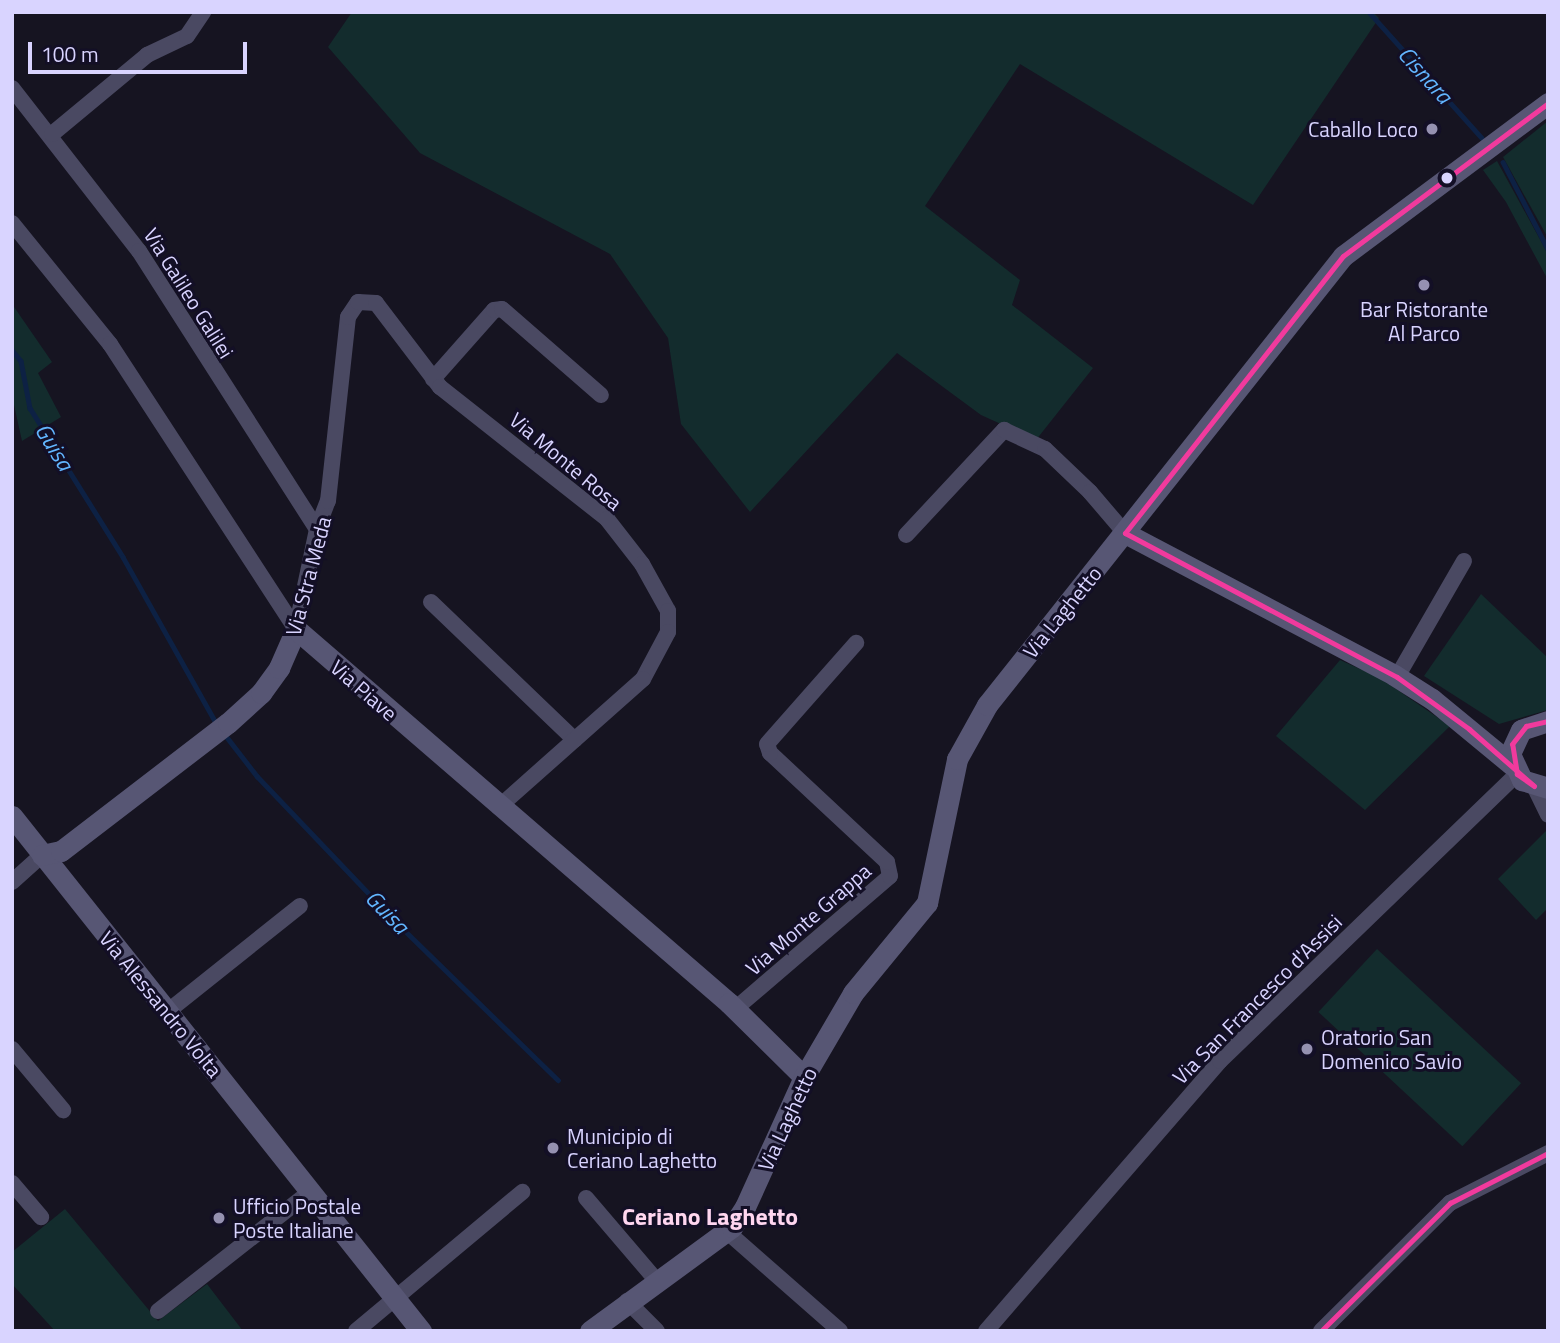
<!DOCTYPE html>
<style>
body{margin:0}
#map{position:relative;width:1560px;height:1343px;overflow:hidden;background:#161421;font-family:"Titillium Web",sans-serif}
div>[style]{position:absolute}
.green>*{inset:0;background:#132c2d;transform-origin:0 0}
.stream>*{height:4.5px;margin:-2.25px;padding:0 2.25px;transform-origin:2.25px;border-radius:2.25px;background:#0d2144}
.street>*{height:16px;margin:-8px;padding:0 8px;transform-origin:8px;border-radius:8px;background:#4a4962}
.secondary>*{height:21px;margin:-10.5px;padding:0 10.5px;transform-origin:10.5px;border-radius:10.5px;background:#575674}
.bus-1>*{height:5px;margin:-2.5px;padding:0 2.5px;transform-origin:2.5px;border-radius:2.5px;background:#f13a9d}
.dots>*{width:19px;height:19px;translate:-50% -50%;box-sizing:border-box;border:4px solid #130f26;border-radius:50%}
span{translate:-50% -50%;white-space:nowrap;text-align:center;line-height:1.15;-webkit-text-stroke:6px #130f26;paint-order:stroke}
.poi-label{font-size:21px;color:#d9d4ff}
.right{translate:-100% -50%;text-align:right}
.left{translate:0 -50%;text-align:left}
.street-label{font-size:21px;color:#d9d4ff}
.water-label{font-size:23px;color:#62b6ff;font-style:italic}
.quarter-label{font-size:24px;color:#ffd6f0;font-weight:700}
.frame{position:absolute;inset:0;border:14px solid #d9d4ff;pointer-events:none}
.scale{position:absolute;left:28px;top:42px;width:219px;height:32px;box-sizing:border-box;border:4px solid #d9d4ff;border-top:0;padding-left:9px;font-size:21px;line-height:24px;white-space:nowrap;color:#d9d4ff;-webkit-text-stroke:5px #130f26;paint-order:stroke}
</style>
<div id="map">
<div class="green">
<div style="clip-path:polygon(352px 12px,1373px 12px,1379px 18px,1253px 205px,1020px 64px,925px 206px,1020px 280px,1012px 305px,1093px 368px,1036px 440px,981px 415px,897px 353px,750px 512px,681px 424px,668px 338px,610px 254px,420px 153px,328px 47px)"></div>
<div style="clip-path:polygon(1548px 121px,1548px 238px,1503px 157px)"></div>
<div style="clip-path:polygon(1497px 161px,1548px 254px,1548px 280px,1506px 202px,1483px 170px)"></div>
<div style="clip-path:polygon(12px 304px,52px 362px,38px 373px,61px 417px,22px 441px,12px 396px)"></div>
<div style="clip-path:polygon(1481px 594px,1548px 658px,1548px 710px,1499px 724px,1424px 676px)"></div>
<div style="clip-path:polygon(1340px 660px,1380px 678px,1450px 726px,1365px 810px,1276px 736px)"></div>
<div style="clip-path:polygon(1548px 829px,1548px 908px,1536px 920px,1498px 879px)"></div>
<div style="left:1377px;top:949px;width:197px;height:86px;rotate:43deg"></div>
<div style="clip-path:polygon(65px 1209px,158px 1321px,207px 1284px,243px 1331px,55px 1331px,12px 1284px,12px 1252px)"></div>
</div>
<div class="stream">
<div style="left:1369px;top:12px;width:169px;rotate:48.1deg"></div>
<div style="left:1503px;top:162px;width:98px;rotate:62.7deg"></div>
<div style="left:12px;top:350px;width:14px;rotate:51deg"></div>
<div style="left:21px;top:361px;width:48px;rotate:79.2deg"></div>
<div style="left:30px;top:408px;width:176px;rotate:58deg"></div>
<div style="left:123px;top:557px;width:188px;rotate:60.7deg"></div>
<div style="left:226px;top:736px;width:51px;rotate:52.2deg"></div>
<div style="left:257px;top:776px;width:196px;rotate:46.4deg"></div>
<div style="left:392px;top:918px;width:232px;rotate:44.3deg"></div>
</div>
<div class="street">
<div style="left:12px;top:88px;width:207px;rotate:52.1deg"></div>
<div style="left:139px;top:251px;width:330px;rotate:57.4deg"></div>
<div style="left:52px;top:134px;width:124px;rotate:-39.7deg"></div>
<div style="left:147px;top:55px;width:44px;rotate:-25.4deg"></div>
<div style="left:187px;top:36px;width:29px;rotate:-56deg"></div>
<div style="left:12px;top:223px;width:156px;rotate:51deg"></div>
<div style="left:110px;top:344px;width:340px;rotate:56.9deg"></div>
<div style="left:433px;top:379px;width:92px;rotate:-48.5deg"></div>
<div style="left:494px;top:310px;width:8px;rotate:-7deg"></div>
<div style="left:502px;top:309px;width:131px;rotate:41deg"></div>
<div style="left:906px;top:535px;width:144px;rotate:-47deg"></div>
<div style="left:1004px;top:430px;width:45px;rotate:24.9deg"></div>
<div style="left:1045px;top:449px;width:62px;rotate:43.7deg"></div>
<div style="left:1090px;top:492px;width:54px;rotate:49.5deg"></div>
<div style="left:431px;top:602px;width:199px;rotate:43.8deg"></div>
<div style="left:296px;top:629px;width:102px;rotate:-78.1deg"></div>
<div style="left:317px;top:529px;width:30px;rotate:-69deg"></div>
<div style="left:328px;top:501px;width:185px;rotate:-83.8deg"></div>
<div style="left:348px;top:317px;width:18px;rotate:-56deg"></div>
<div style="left:358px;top:302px;width:18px;rotate:3deg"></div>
<div style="left:376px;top:303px;width:106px;rotate:52.7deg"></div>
<div style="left:440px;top:387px;width:213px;rotate:38.3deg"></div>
<div style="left:607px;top:519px;width:57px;rotate:52.1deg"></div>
<div style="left:642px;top:564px;width:54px;rotate:61deg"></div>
<div style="left:668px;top:611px;width:21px;rotate:90deg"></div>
<div style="left:668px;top:632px;width:53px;rotate:118deg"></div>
<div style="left:643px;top:679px;width:193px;rotate:138.4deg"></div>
<div style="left:1397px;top:677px;width:134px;rotate:-60deg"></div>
<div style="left:1534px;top:786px;width:32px;rotate:64deg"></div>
<div style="left:12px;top:882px;width:40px;rotate:-42deg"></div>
<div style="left:735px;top:1009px;width:204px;rotate:-40.6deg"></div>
<div style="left:890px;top:876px;width:14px;rotate:-102deg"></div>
<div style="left:887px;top:862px;width:160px;rotate:-137deg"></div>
<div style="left:770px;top:753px;width:9px;rotate:-108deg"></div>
<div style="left:767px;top:744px;width:135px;rotate:-48.6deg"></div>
<div style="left:167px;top:1012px;width:170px;rotate:-38.6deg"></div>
<div style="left:12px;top:1049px;width:80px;rotate:50.1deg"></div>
<div style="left:12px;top:1183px;width:45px;rotate:49.5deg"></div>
<div style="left:586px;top:1198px;width:108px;rotate:49.5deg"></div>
<div style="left:732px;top:1227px;width:9px;rotate:90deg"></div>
<div style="left:732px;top:1236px;width:144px;rotate:41.3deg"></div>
<div style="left:627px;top:1301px;width:42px;rotate:45deg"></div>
<div style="left:158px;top:1311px;width:194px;rotate:-38.1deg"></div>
<div style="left:356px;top:1331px;width:217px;rotate:-39.9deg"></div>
<div style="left:986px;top:1331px;width:357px;rotate:-49.1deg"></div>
<div style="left:1220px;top:1061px;width:413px;rotate:-44deg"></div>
<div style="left:1321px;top:1331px;width:182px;rotate:-44.8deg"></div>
<div style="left:1450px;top:1203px;width:110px;rotate:-27deg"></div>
</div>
<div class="secondary">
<div style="left:1125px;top:533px;width:304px;rotate:27.8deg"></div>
<div style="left:1394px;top:675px;width:45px;rotate:32.3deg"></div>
<div style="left:1432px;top:699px;width:104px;rotate:39.5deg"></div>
<div style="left:1548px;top:721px;width:28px;rotate:162deg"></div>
<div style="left:1521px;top:730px;width:26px;rotate:115deg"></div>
<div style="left:1510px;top:754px;width:29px;rotate:65deg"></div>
<div style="left:1522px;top:780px;width:27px;rotate:17deg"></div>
<div style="left:12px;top:816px;width:658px;rotate:51.54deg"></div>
<div style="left:42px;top:855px;width:19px;rotate:-12deg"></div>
<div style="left:61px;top:851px;width:210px;rotate:-37.5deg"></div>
<div style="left:228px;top:723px;width:45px;rotate:-42.3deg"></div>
<div style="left:261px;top:693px;width:31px;rotate:-54deg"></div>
<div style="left:279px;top:668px;width:43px;rotate:-66.4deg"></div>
<div style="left:296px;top:629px;width:572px;rotate:40.82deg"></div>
<div style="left:729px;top:1003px;width:105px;rotate:44.6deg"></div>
<div style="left:590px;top:1331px;width:176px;rotate:-36.2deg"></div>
<div style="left:732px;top:1227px;width:24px;rotate:-57deg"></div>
<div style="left:745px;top:1207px;width:143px;rotate:-65.6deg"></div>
<div style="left:804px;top:1077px;width:97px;rotate:-59.7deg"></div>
<div style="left:853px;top:993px;width:117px;rotate:-50.6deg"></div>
<div style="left:927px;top:903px;width:147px;rotate:-78.2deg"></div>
<div style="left:957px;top:759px;width:62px;rotate:-60.9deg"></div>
<div style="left:987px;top:705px;width:573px;rotate:-51.59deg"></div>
<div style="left:1343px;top:256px;width:256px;rotate:-36.7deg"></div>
</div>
<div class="bus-1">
<div style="left:1125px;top:533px;width:352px;rotate:-51.8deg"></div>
<div style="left:1343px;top:256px;width:256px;rotate:-36.7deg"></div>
<div style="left:1125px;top:533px;width:308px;rotate:27.9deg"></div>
<div style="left:1397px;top:677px;width:89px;rotate:35.8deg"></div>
<div style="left:1469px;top:729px;width:86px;rotate:41.2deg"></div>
<div style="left:1534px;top:786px;width:21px;rotate:-145deg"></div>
<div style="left:1517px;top:774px;width:30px;rotate:-99deg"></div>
<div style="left:1512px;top:744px;width:23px;rotate:-52deg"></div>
<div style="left:1526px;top:726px;width:23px;rotate:-13deg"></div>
<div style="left:1321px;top:1331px;width:182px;rotate:-44.8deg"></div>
<div style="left:1450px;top:1203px;width:110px;rotate:-27deg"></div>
</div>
<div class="dots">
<div style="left:1432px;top:129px;background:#9591b1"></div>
<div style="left:1447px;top:178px;background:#d9d4ff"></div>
<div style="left:1424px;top:285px;background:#9591b1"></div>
<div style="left:1307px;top:1049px;background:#9591b1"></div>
<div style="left:553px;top:1148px;background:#9591b1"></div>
<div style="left:219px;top:1218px;background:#9591b1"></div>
</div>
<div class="poi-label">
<span class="right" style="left:1418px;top:129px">Caballo Loco</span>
<span style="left:1424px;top:321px">Bar Ristorante<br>Al Parco</span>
<span class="left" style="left:1321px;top:1049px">Oratorio San<br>Domenico Savio</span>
<span class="left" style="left:567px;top:1148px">Municipio di<br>Ceriano Laghetto</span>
<span class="left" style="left:233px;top:1218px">Ufficio Postale<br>Poste Italiane</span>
</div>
<div class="street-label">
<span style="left:189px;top:293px;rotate:58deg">Via Galileo Galilei</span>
<span style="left:566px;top:461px;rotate:40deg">Via Monte Rosa</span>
<span style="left:308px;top:576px;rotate:-75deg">Via Stra Meda</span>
<span style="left:1062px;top:612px;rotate:-51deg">Via Laghetto</span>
<span style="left:364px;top:690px;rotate:41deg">Via Piave</span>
<span style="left:808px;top:919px;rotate:-41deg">Via Monte Grappa</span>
<span style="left:1257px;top:999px;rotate:-45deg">Via San Francesco d'Assisi</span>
<span style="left:161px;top:1004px;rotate:51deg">Via Alessandro Volta</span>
<span style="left:787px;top:1119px;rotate:-65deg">Via Laghetto</span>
</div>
<div class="water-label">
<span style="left:1425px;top:75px;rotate:48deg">Cisnara</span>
<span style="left:54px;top:447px;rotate:58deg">Guisa</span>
<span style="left:387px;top:912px;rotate:46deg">Guisa</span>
</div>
<div class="quarter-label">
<span style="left:710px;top:1217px">Ceriano Laghetto</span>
</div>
<div class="frame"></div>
<div class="scale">100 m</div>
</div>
